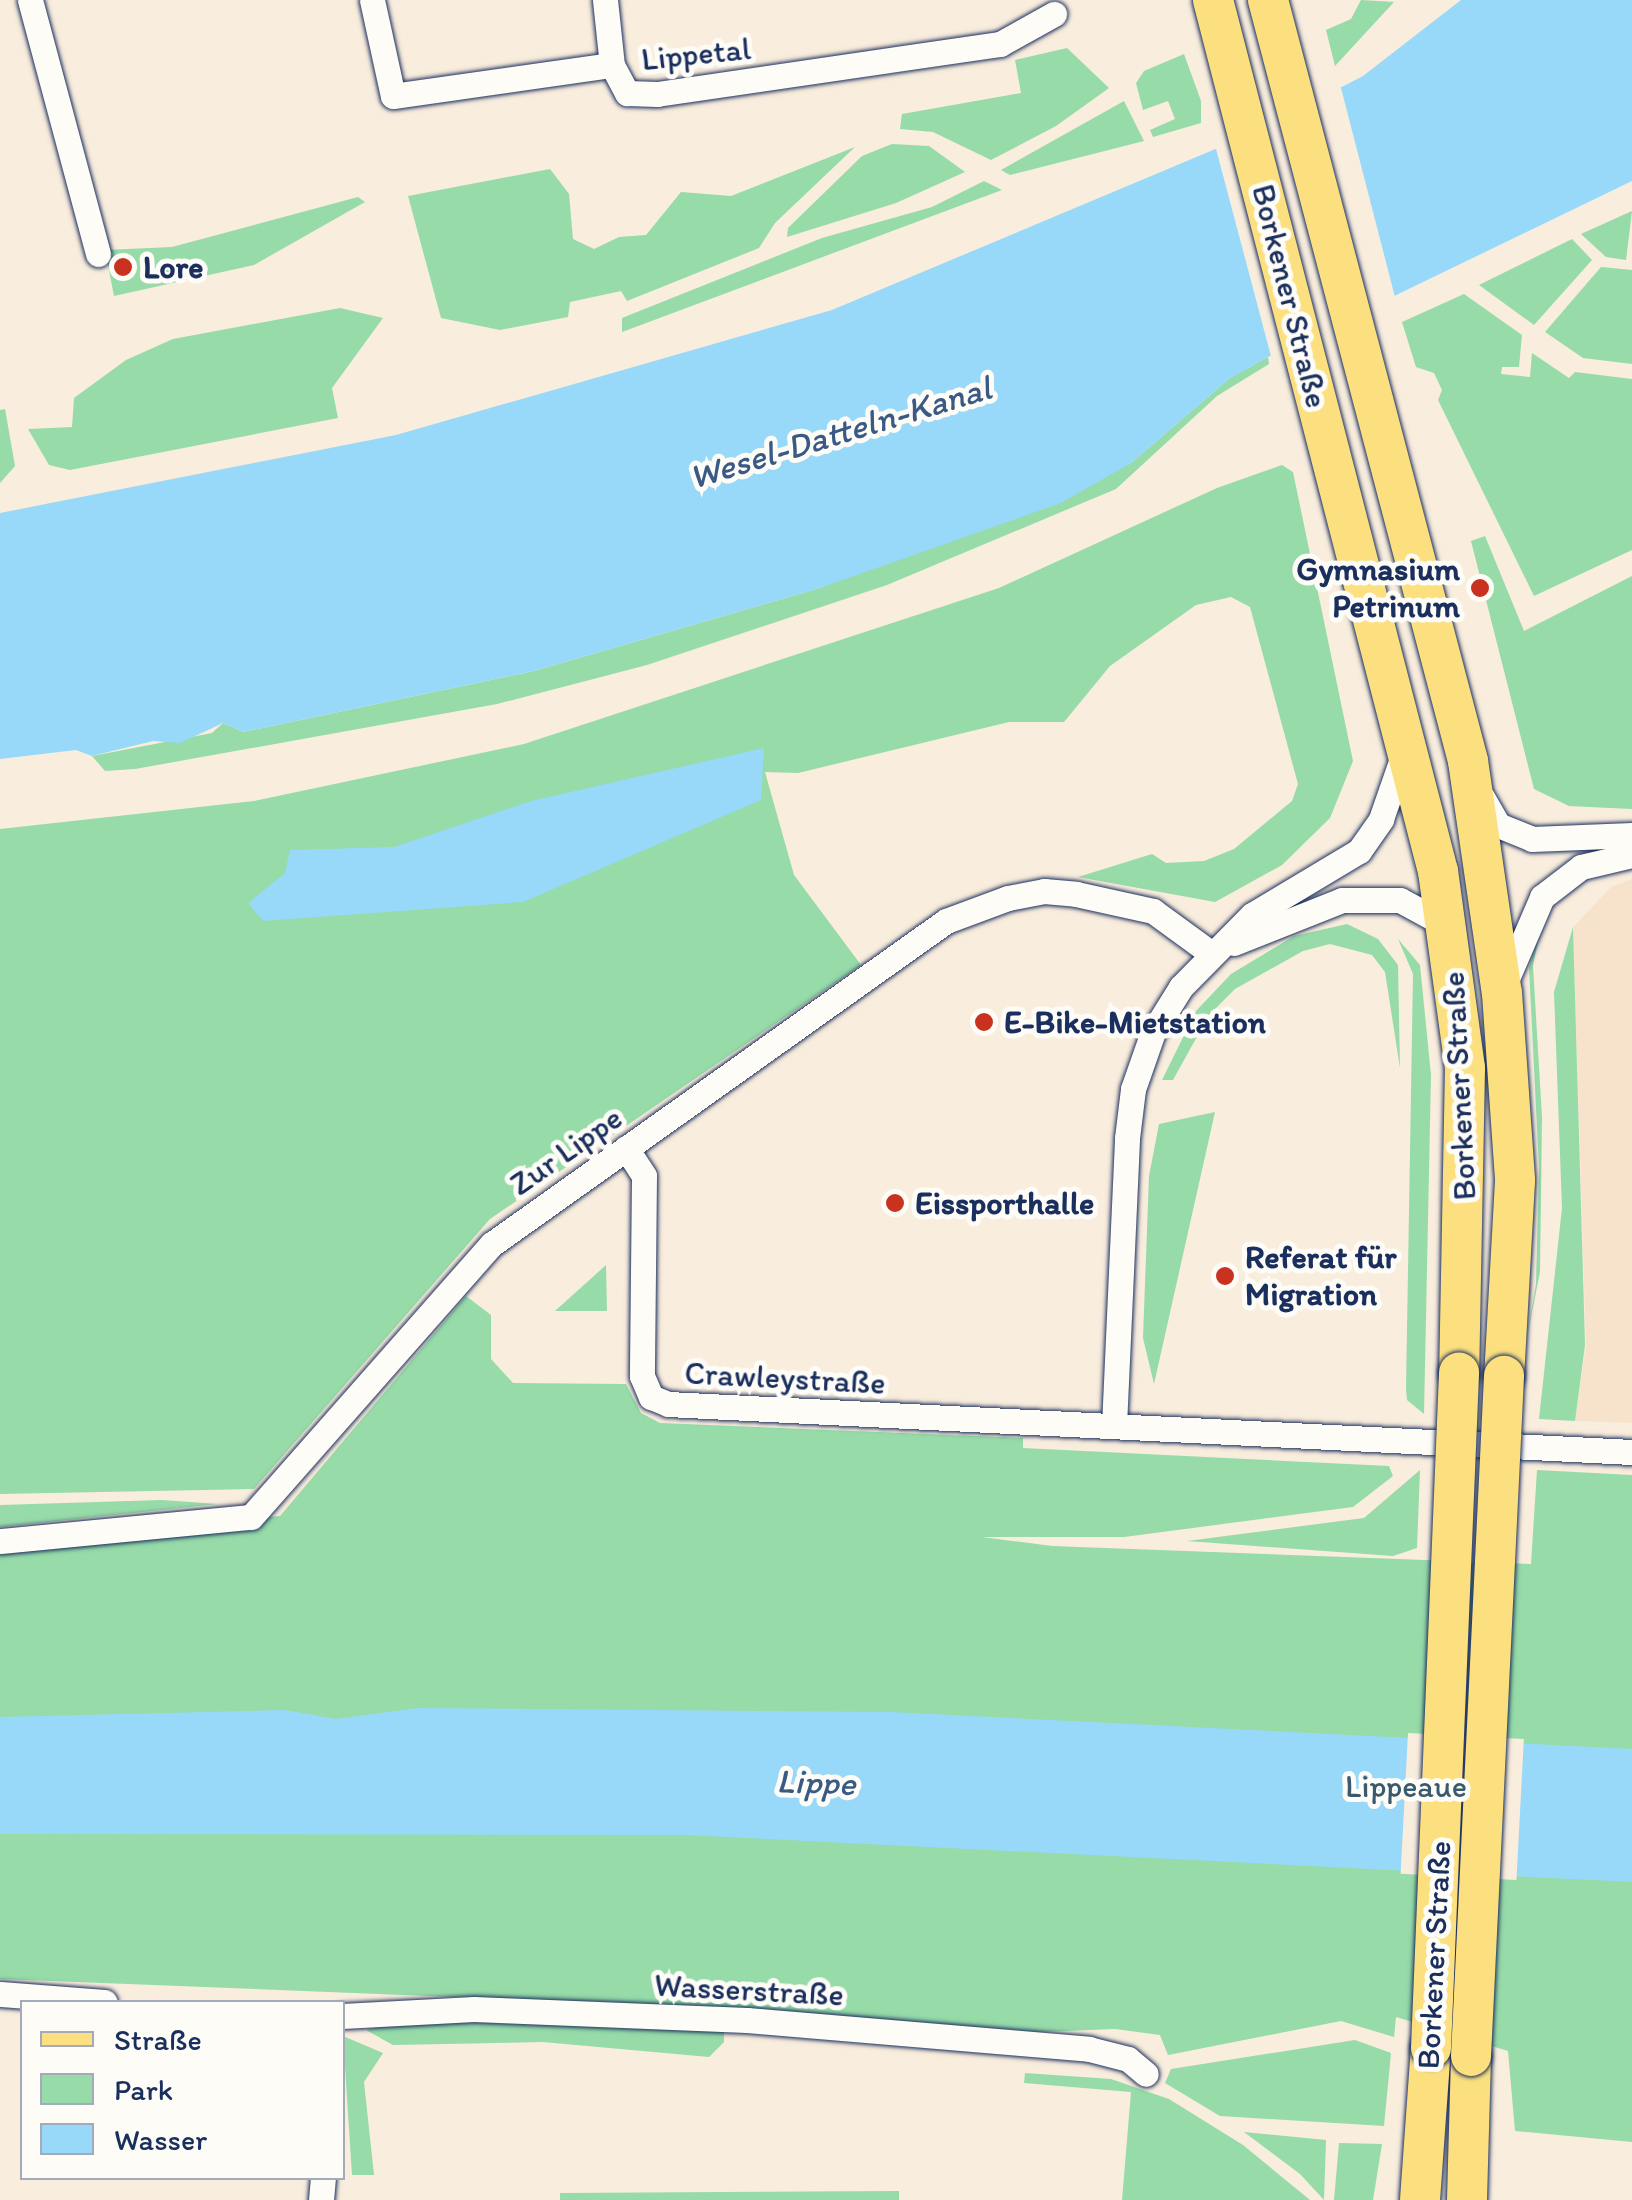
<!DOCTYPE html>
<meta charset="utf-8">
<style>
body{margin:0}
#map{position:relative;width:1632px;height:2200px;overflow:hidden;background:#f9eddd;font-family:Itim,sans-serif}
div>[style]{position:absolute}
.built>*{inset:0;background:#f7e3cb}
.green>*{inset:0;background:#96dba8;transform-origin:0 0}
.water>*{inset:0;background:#98d9fa}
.pier>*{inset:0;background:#f9eddd;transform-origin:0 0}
.roads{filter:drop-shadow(0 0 2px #1b2f5e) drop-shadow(0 0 2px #1b2f5e)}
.minor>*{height:25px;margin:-12.5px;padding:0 12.5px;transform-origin:12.5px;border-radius:12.5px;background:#fdfcf7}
.primary>*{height:40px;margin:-20px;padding:0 20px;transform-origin:20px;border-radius:20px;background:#fce080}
.bridges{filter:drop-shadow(0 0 2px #1b2f5e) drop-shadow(0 0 2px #1b2f5e)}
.primary-bridge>*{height:40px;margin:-20px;padding:0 20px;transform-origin:20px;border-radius:20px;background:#fce080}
.dots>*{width:28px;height:28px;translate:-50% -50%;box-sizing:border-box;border:5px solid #fdfcf7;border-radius:50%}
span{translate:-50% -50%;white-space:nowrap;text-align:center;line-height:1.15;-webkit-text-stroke:10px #fdfcf7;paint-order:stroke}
.street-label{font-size:32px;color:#1b2f5e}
.poi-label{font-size:32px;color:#1b2f5e;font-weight:700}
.left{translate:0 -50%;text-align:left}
.right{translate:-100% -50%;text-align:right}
.park-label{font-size:32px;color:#3a5a70}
.water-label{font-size:35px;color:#3a5a85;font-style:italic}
.legend{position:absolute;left:20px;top:2000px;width:325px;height:180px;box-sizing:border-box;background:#fdfcf7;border:2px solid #a3aaba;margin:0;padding:12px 18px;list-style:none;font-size:30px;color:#1b2f5e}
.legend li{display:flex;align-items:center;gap:20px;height:50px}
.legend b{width:50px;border:2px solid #a3aaba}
</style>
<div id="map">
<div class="built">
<div style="clip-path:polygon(1632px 879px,1632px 1423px,1575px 1421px,1586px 1345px,1573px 927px,1611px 887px)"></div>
</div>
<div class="green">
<div style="clip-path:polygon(1361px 0,1394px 2px,1335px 66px,1326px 30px,1351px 19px)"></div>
<div style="clip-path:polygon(1067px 48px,1109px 88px,1056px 126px,991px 160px,933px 132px,900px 129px,902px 114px,1021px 93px,1015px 60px)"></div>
<div style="clip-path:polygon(1184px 54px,1201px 101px,1201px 123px,1153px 137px,1150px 130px,1175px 119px,1168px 101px,1143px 110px,1136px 83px,1144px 71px)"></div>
<div style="clip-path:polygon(1124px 101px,1144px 141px,1010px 175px,1001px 170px)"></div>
<div style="clip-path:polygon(892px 144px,929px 146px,965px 172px,896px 203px,787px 237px,788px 228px,862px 156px)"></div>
<div style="clip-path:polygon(855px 147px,775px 223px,759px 248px,627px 301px,621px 291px,570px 302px,568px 317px,500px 330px,441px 318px,408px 196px,550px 169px,569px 194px,573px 239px,594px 249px,619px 237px,646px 235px,681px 192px,731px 196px)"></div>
<div style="clip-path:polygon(984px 181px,1002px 190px,622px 332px,622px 318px,822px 238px,932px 207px)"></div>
<div style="clip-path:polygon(358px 197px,365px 202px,254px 265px,114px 296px,105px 250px,172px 247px)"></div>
<div style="clip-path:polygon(1632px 211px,1626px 260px,1606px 257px,1581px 234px)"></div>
<div style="clip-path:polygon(1572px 239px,1592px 260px,1534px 325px,1479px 285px)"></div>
<div style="clip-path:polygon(1601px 267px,1632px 270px,1632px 364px,1583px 358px,1545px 332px)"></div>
<div style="clip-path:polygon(1464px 294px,1522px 335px,1519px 367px,1502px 367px,1501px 374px,1530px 377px,1532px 353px,1569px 378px,1575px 372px,1632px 379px,1632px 550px,1534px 596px,1438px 400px,1442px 390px,1434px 373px,1416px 367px,1402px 322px)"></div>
<div style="clip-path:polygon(340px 308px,383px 318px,332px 388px,338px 418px,70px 470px,49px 465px,28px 429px,72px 427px,74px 398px,126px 360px,173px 339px)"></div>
<div style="clip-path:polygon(1268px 357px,1269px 364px,1217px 396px,1116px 489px,887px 585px,647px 665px,497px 704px,135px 769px,105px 771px,92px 756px,212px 733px,223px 723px,243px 732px,534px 671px,820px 588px,1131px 463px,1230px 378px)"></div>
<div style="clip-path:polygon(5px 409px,15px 466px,0 483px,0 410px)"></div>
<div style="clip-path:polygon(1282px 465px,1293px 472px,1353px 761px,1330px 818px,1282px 865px,1215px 902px,1078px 877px,1152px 854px,1166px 863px,1204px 861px,1234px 849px,1292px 801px,1298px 784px,1250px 607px,1231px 597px,1196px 605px,1110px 666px,1064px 722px,1009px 722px,798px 773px,765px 772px,794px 875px,861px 965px,490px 1219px,254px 1489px,0 1494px,0 829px,254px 801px,524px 744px,999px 588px,1217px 488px)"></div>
<div style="clip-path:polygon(1485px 536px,1524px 631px,1632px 576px,1632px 809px,1569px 806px,1534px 789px,1471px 541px)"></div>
<div style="clip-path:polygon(1542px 920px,1533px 966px,1542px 1117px,1540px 1272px,1526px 1342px,1536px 1284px,1539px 1167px,1529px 968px)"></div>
<div style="clip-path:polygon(1347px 924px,1378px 939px,1398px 965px,1400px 1068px,1385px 972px,1372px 955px,1330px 944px,1303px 951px,1235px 989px,1209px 1015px,1173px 1080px,1162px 1080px,1196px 1011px,1231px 974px,1294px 936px)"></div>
<div style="clip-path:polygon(1573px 927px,1585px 1345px,1575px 1421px,1539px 1419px,1562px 1208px,1554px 992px)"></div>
<div style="clip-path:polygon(1398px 939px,1420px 965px,1431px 1075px,1424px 1414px,1407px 1400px,1406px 1389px,1413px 974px)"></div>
<div style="clip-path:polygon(1215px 1112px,1154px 1384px,1143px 1338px,1149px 1176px,1159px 1124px)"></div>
<div style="clip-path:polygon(606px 1265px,607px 1311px,555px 1311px)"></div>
<div style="clip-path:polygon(466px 1296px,491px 1315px,491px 1359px,513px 1383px,626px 1384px,641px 1413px,660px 1423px,1023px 1438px,1023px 1448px,1389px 1466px,1393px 1476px,1353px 1507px,1124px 1537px,982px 1537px,1052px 1546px,1531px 1564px,1537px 1470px,1632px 1475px,1632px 2142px,1515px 2131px,1508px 2051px,1396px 2017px,1394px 2037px,1341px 2021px,1168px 2055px,1160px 2035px,1115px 2029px,1038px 2032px,759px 2009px,0 1979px,0 1542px,280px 1516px)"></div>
<div style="clip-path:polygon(1420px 1470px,1417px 1548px,1393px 1556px,1187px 1541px,1364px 1518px)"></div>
<div style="clip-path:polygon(162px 1500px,218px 1504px,0 1527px,0 1505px)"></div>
<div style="clip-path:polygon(404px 2020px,724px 2031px,724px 2042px,709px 2057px,543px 2042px,393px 2045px,366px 2030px)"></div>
<div style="clip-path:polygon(343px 2036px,383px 2053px,364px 2082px,374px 2175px,352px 2175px)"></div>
<div style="clip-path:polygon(1355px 2040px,1391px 2053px,1384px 2126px,1220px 2116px,1165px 2083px,1171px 2069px)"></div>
<div style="left:1442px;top:2051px;width:11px;height:149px;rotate:10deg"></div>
<div style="clip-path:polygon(1025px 2073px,1111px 2079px,1169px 2099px,1243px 2145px,1310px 2200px,1122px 2200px,1131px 2092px,1024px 2083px)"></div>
<div style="clip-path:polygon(1244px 2132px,1326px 2140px,1324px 2200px,1300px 2174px)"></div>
<div style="clip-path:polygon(1339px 2143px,1382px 2144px,1373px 2200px,1334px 2200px)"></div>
<div style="clip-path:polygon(899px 2191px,899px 2200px,560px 2200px,560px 2193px)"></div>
</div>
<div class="water">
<div style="clip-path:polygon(1461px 0,1632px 0,1632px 181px,1268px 357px,1229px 379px,1131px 463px,1061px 503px,820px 588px,534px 671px,243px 732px,223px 723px,180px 743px,153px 741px,92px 756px,76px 750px,0 759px,0 513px,396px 435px,832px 310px,1244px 137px,1363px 76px)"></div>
<div style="clip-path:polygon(764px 748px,761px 800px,523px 902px,263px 921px,248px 903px,285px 873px,290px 850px,394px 847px,531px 801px)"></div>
<div style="clip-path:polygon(418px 1708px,891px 1712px,1632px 1749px,1632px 1882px,687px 1835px,0 1834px,0 1717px,285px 1710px,336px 1719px)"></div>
</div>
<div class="pier">
<div style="clip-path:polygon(1340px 84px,1396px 301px,1272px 360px,1215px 145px)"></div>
<div style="left:1408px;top:1733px;width:116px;height:141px;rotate:3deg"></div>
</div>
<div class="roads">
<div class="minor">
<div style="left:30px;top:0;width:263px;rotate:75deg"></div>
<div style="left:372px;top:0;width:98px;rotate:77.7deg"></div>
<div style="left:393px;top:96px;width:221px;rotate:-8.1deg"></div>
<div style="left:612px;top:65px;width:32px;rotate:62deg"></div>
<div style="left:627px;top:93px;width:30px;rotate:2deg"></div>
<div style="left:657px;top:94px;width:347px;rotate:-8.3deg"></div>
<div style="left:1000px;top:44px;width:62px;rotate:-29.1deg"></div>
<div style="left:605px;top:0;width:65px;rotate:83.9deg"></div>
<div style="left:1482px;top:797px;width:32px;rotate:60deg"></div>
<div style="left:1498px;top:825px;width:37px;rotate:22deg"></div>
<div style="left:1532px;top:839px;width:100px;rotate:-2.3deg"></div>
<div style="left:1234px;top:943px;width:116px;rotate:-21.7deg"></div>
<div style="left:1342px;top:900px;width:58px"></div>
<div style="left:1400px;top:900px;width:55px;rotate:28.4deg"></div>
<div style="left:1505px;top:983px;width:94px;rotate:-66.7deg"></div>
<div style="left:1542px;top:897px;width:49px;rotate:-37.6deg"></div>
<div style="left:1581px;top:867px;width:52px;rotate:-13.2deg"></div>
<div style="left:626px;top:1148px;width:33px;rotate:57deg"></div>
<div style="left:644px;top:1176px;width:200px;rotate:90.6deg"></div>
<div style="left:642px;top:1376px;width:23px;rotate:67deg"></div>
<div style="left:651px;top:1397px;width:18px;rotate:22deg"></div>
<div style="left:668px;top:1404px;width:965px;rotate:2.85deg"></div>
<div style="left:1114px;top:1426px;width:288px;rotate:-87.4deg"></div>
<div style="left:1127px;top:1138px;width:49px;rotate:-83deg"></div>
<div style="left:1133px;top:1089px;width:60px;rotate:-70.7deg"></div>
<div style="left:1153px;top:1032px;width:53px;rotate:-58.1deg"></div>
<div style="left:1181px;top:987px;width:101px;rotate:-45.4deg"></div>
<div style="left:1252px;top:915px;width:125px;rotate:-30.9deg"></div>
<div style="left:1359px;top:851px;width:39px;rotate:-55deg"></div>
<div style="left:1381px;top:819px;width:73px;rotate:-70.8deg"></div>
<div style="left:0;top:1541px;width:252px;rotate:-5.5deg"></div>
<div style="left:251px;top:1517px;width:364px;rotate:-48.6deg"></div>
<div style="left:492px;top:1244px;width:557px;rotate:-35.43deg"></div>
<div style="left:946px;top:921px;width:66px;rotate:-20.4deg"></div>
<div style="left:1008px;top:898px;width:37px;rotate:-11deg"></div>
<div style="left:1044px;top:891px;width:32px;rotate:5deg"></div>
<div style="left:1076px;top:894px;width:79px;rotate:12.4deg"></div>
<div style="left:1153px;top:911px;width:73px;rotate:36.1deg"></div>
<div style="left:0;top:1994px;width:105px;rotate:4.4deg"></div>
<div style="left:342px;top:2016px;width:132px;rotate:-3deg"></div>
<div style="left:474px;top:2009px;width:273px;rotate:2.3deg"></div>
<div style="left:747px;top:2020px;width:343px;rotate:4.8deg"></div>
<div style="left:1089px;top:2049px;width:40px;rotate:14.4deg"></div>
<div style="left:1128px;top:2059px;width:23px;rotate:40deg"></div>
<div style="left:321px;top:2200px;width:22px;rotate:-85deg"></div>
</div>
<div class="primary">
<div style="left:1213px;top:0;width:900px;rotate:75.52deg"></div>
<div style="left:1438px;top:871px;width:199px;rotate:82.2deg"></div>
<div style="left:1465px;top:1068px;width:305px;rotate:91.1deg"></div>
<div style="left:1268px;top:0;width:787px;rotate:75.27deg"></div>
<div style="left:1468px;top:761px;width:234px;rotate:81.7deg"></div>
<div style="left:1502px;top:993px;width:188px;rotate:86deg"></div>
<div style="left:1515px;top:1181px;width:195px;rotate:93.2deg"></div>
<div style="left:1420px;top:2200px;width:152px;rotate:-85.9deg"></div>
<div style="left:1467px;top:2200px;width:144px;rotate:-88.4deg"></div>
</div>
</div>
<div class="bridges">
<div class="primary-bridge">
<div style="left:1431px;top:2048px;width:676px;rotate:-87.62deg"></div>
<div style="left:1471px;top:2056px;width:681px;rotate:-87.22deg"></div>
</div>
</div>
<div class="dots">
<div style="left:123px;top:267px;background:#c8321e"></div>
<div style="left:1480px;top:588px;background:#c8321e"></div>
<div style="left:984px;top:1022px;background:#c8321e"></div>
<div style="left:895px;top:1203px;background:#c8321e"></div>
<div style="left:1225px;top:1276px;background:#c8321e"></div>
</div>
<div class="street-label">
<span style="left:696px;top:54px;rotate:-6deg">Lippetal</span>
<span style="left:1290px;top:296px;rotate:76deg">Borkener Straße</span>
<span style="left:1459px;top:1086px;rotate:-93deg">Borkener Straße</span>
<span style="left:566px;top:1151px;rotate:-35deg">Zur Lippe</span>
<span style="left:785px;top:1378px;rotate:3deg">Crawleystraße</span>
<span style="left:1434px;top:1955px;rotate:-87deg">Borkener Straße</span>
<span style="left:749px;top:1990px;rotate:3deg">Wasserstraße</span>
</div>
<div class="poi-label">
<span class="left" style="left:143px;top:267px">Lore</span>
<span class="right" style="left:1460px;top:588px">Gymnasium<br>Petrinum</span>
<span class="left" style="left:1004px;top:1022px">E-Bike-Mietstation</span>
<span class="left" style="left:915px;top:1203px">Eissporthalle</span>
<span class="left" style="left:1245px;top:1276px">Referat für<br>Migration</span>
</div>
<div class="park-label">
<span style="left:1406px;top:1786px">Lippeaue</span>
</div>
<div class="water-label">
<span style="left:840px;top:432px;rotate:-17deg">Wesel-Datteln-Kanal</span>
<span style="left:816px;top:1782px;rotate:2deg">Lippe</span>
</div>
<ul class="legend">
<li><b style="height:12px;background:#fce080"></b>Straße</li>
<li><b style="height:28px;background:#96dba8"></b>Park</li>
<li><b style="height:28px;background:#98d9fa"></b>Wasser</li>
</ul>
</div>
